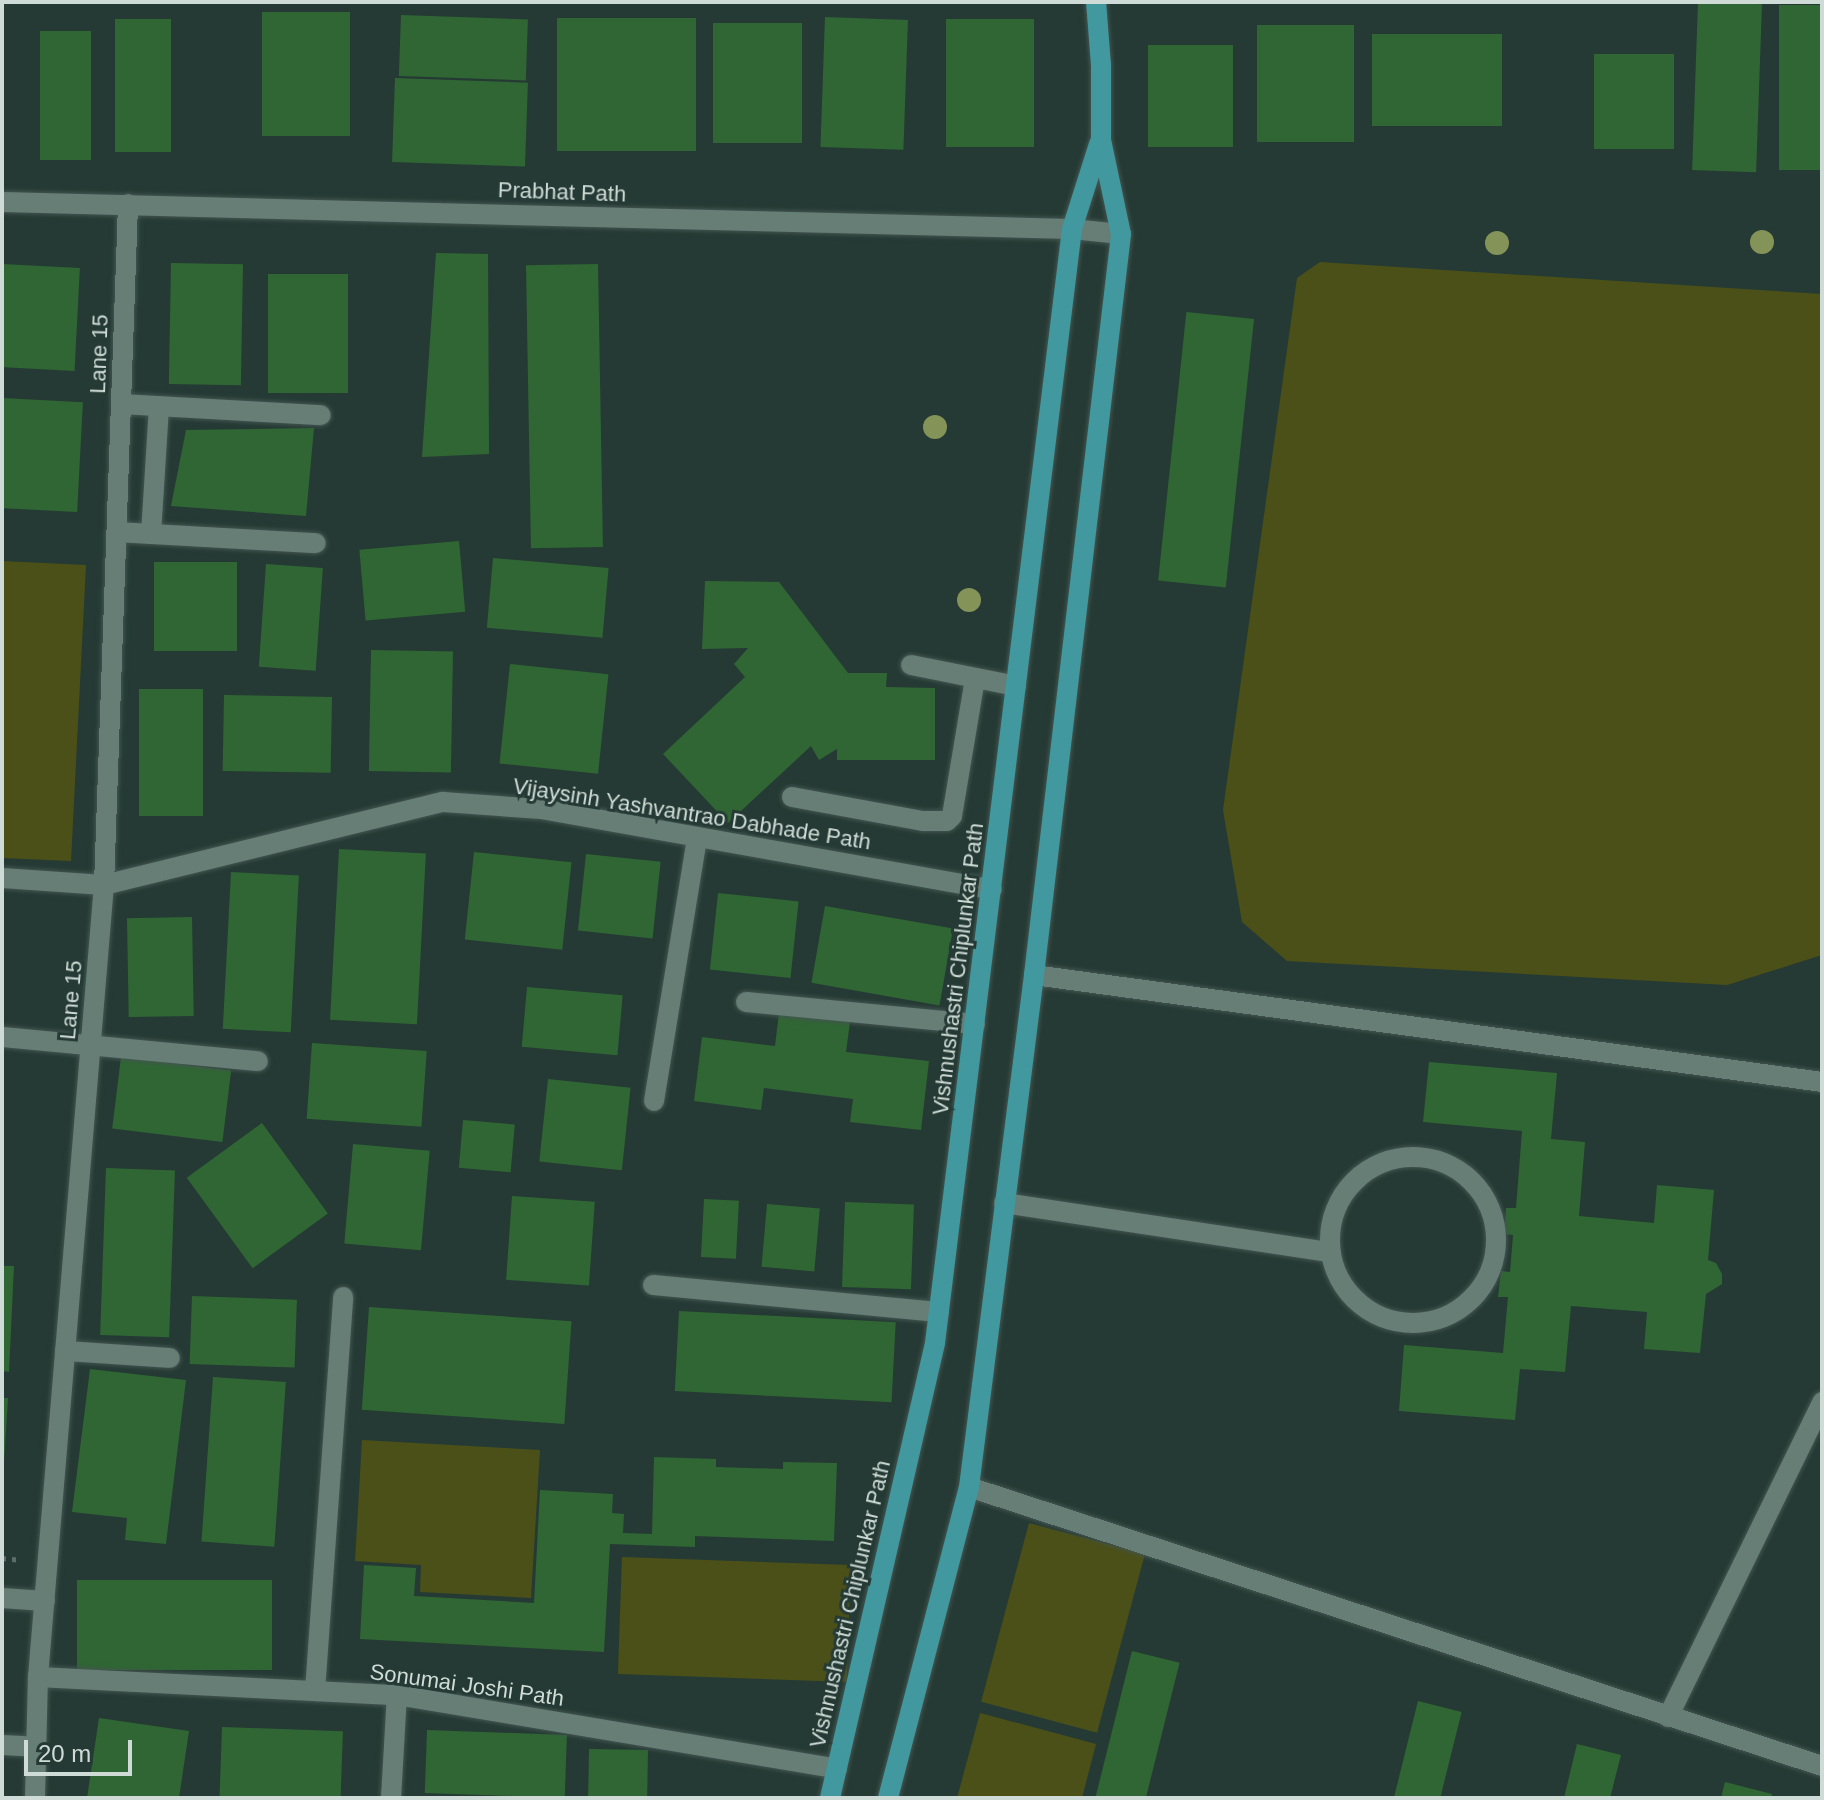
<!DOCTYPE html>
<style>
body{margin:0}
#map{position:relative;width:1824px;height:1800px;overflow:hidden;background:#253a34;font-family:Arial,sans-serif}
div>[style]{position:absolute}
.green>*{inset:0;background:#4b5019;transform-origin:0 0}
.building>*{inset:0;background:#306634;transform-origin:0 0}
.path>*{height:5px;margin-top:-2.5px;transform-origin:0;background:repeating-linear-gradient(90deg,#5b6d67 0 4px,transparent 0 10px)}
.roads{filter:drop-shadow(0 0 2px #435550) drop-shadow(0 0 2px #435550)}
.minor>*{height:20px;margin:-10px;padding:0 10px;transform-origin:10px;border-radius:10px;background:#677e77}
.minor>.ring{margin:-10px;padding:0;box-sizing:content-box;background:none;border:20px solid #677e77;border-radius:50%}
.major>*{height:20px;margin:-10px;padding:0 10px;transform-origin:10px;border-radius:10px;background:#41989f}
.trees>*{width:24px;height:24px;margin:-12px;border-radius:50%;background:#849357}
span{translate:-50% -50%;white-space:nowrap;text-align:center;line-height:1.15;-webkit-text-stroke:6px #253a34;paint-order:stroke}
.street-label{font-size:22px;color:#cfdbd7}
.frame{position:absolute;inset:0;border:4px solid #cfdbd7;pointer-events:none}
.scale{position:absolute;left:24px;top:1740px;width:108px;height:36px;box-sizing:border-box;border:4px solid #cfdbd7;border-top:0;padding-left:10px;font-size:24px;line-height:28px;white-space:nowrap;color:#cfdbd7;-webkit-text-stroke:6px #253a34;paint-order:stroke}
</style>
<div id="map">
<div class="green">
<div style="clip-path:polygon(1320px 262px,1822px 294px,1822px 955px,1727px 985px,1287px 961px,1242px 922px,1223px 810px,1297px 278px)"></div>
<div style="clip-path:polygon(2px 561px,86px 565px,71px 861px,2px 858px)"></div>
<div style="clip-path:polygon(362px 1440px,540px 1450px,531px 1598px,420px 1592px,421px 1565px,355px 1561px)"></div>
<div style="left:1029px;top:1523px;width:120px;height:185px;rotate:15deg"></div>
<div style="left:622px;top:1557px;width:229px;height:117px;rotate:2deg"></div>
<div style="clip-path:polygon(980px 1713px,1096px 1744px,1082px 1798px,957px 1798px)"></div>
</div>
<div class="building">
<div style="left:1698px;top:2px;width:64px;height:168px;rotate:2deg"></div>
<div style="left:1779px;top:5px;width:43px;height:165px"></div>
<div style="left:262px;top:12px;width:88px;height:124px"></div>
<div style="left:401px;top:15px;width:127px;height:61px;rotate:2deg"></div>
<div style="left:825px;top:17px;width:83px;height:130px;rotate:2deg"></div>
<div style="left:696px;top:18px;width:133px;height:139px;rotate:90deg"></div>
<div style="left:171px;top:19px;width:133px;height:56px;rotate:90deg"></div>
<div style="left:1034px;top:19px;width:128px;height:88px;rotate:90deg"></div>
<div style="left:802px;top:23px;width:120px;height:89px;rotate:90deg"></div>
<div style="left:1354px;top:25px;width:117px;height:97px;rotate:90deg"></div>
<div style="left:40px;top:31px;width:51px;height:129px"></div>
<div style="left:1372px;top:34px;width:130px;height:92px"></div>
<div style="left:1148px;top:45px;width:85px;height:102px"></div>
<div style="left:1594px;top:54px;width:80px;height:95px"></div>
<div style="left:395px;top:78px;width:133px;height:84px;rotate:2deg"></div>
<div style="clip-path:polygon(436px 253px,488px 254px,489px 454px,422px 457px)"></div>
<div style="left:171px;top:263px;width:72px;height:121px;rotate:1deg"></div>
<div style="left:2px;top:264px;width:78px;height:103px;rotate:3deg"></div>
<div style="left:598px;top:264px;width:283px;height:72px;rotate:89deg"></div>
<div style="left:268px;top:274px;width:80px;height:119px"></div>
<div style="left:1254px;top:319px;width:270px;height:68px;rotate:96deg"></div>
<div style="left:2px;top:398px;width:81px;height:110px;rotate:3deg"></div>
<div style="clip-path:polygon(314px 428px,306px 516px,171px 506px,186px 430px)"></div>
<div style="left:459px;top:541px;width:71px;height:100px;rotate:85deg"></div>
<div style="left:493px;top:558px;width:116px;height:70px;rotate:5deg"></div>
<div style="left:154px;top:562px;width:83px;height:89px"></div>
<div style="left:266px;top:564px;width:57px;height:103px;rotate:4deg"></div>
<div style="clip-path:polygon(705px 581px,779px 582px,848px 673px,887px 673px,886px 687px,935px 688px,935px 760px,837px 760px,837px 749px,819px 760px,811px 746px,728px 823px,663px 754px,745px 677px,734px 664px,748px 648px,702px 649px)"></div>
<div style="left:371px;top:650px;width:82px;height:121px;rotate:1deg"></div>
<div style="left:510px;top:664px;width:99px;height:100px;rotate:6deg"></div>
<div style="left:139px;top:689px;width:64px;height:127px"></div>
<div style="left:224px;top:695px;width:108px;height:76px;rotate:1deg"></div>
<div style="left:339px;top:849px;width:87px;height:171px;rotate:3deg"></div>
<div style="left:474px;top:852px;width:98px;height:88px;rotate:6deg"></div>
<div style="left:586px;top:854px;width:75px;height:77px;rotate:6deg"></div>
<div style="left:231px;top:872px;width:68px;height:157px;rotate:3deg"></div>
<div style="left:718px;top:893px;width:81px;height:77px;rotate:6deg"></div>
<div style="left:825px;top:906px;width:130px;height:78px;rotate:10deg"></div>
<div style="left:192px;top:917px;width:99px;height:65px;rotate:89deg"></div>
<div style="left:527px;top:987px;width:96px;height:60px;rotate:5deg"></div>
<div style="clip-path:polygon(779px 1013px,850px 1022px,846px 1052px,929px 1061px,921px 1130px,850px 1122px,853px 1099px,764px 1088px,761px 1110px,694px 1101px,702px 1037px,775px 1046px)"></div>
<div style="left:312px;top:1043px;width:115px;height:76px;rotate:4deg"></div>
<div style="left:121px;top:1057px;width:111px;height:72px;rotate:7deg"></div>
<div style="clip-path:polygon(1429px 1062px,1557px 1073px,1551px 1139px,1585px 1142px,1579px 1216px,1654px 1223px,1657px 1185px,1714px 1190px,1708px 1260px,1716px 1263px,1722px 1274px,1722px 1284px,1706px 1294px,1700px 1353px,1644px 1349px,1647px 1312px,1571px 1306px,1565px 1372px,1520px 1369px,1515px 1420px,1399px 1411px,1404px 1345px,1503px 1353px,1508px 1297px,1498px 1297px,1501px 1271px,1510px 1272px,1513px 1235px,1504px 1234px,1506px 1208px,1516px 1208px,1522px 1131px,1423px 1122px)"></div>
<div style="left:548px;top:1079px;width:83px;height:83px;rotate:6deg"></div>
<div style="left:463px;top:1120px;width:52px;height:48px;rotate:5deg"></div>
<div style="left:262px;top:1123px;width:112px;height:93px;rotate:54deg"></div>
<div style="left:353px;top:1144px;width:77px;height:100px;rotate:5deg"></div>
<div style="left:106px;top:1168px;width:69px;height:167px;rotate:2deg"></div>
<div style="left:512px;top:1196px;width:83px;height:84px;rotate:4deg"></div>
<div style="left:704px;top:1199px;width:35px;height:58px;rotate:3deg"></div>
<div style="left:845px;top:1202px;width:69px;height:85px;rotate:2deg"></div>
<div style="left:767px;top:1204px;width:53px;height:63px;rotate:5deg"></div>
<div style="clip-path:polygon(2px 1266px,14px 1266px,9px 1372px,2px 1371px)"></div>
<div style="left:192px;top:1296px;width:105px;height:68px;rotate:2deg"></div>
<div style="left:369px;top:1307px;width:203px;height:103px;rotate:4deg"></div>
<div style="left:679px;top:1311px;width:217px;height:80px;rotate:3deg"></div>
<div style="clip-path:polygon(90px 1369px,186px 1380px,166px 1544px,125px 1540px,127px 1518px,72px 1512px)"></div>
<div style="left:213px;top:1377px;width:73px;height:165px;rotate:4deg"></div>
<div style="clip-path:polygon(2px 1398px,8px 1398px,4px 1462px,2px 1462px)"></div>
<div style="clip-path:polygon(654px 1457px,716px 1459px,716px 1467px,783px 1469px,783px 1462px,837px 1463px,834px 1541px,695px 1536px,695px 1547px,610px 1544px,604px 1652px,360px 1639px,364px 1565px,416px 1568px,414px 1596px,534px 1603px,540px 1490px,613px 1494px,612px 1513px,624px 1514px,623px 1533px,652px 1534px)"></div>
<div style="left:77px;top:1580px;width:195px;height:90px"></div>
<div style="left:1132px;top:1651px;width:49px;height:152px;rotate:14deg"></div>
<div style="left:1418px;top:1701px;width:45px;height:100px;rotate:14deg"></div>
<div style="clip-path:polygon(99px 1718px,189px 1731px,179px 1798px,87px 1798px)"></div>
<div style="left:222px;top:1727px;width:121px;height:71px;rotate:2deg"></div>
<div style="left:427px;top:1730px;width:140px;height:63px;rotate:2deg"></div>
<div style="clip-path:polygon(1577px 1744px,1621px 1755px,1610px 1798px,1564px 1798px)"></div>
<div style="left:589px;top:1749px;width:59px;height:49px;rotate:1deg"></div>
<div style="clip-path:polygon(1725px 1782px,1772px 1794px,1771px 1798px,1721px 1798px)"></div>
</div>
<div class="path">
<div style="left:2px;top:1558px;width:20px;rotate:6deg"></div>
</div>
<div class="roads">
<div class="minor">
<div style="left:2px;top:202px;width:1070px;rotate:1.45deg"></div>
<div style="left:1072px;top:229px;width:49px;rotate:5.8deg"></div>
<div style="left:122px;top:404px;width:199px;rotate:3.2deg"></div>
<div style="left:117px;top:532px;width:199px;rotate:3.2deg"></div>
<div style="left:151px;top:534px;width:128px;rotate:-86.4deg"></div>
<div style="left:911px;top:665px;width:107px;rotate:11.3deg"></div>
<div style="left:792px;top:797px;width:133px;rotate:10.4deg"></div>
<div style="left:923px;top:821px;width:24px"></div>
<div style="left:947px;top:821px;width:7px;rotate:-45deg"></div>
<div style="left:952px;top:816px;width:139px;rotate:-80.5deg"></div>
<div style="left:2px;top:878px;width:102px;rotate:3.9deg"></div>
<div style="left:104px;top:885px;width:349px;rotate:-13.8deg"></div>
<div style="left:443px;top:802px;width:98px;rotate:4.1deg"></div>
<div style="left:541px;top:809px;width:458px;rotate:10.1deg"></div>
<div style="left:1034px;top:975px;width:795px;rotate:7.73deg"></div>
<div style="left:746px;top:1002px;width:230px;rotate:5.5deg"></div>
<div style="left:2px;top:1037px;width:257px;rotate:5.4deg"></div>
<div style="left:654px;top:1101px;width:267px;rotate:-80.7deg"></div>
<div class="ring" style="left:1330px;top:1157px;width:146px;height:146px"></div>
<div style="left:1004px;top:1203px;width:329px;rotate:8.6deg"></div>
<div style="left:653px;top:1285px;width:287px;rotate:5.4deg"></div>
<div style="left:65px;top:1351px;width:105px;rotate:3.8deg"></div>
<div style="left:969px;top:1487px;width:897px;rotate:18.11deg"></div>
<div style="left:2px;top:1598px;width:43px;rotate:4deg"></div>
<div style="left:38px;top:1677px;width:359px;rotate:2.9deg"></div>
<div style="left:397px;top:1695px;width:446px;rotate:9.5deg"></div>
<div style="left:315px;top:1691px;width:395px;rotate:-85.9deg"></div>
<div style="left:1668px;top:1717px;width:351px;rotate:-63.9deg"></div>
<div style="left:2px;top:1745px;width:34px;rotate:3deg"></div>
<div style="left:35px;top:1798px;width:121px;rotate:-88.6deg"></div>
<div style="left:38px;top:1677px;width:795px;rotate:-85.24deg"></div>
<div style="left:104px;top:885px;width:681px;rotate:-87.98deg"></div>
<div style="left:391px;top:1798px;width:103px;rotate:-86.7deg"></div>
</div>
<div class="major">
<div style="left:830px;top:1798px;width:467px;rotate:-77deg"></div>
<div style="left:935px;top:1343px;width:1122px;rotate:-82.99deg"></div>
<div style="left:1072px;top:229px;width:89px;rotate:-72.4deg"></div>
<div style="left:888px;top:1798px;width:321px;rotate:-75.4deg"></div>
<div style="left:969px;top:1487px;width:516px;rotate:-82.76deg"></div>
<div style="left:1034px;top:975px;width:746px;rotate:-83.3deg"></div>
<div style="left:1121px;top:234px;width:96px;rotate:-102deg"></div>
<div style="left:1101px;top:140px;width:75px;rotate:-90deg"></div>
<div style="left:1101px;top:65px;width:63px;rotate:-94.5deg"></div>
</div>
</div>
<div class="trees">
<div style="left:1762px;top:242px"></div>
<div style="left:1497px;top:243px"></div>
<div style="left:935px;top:427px"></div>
<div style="left:969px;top:600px"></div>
</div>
<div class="street-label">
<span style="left:562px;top:192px;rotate:2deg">Prabhat Path</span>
<span style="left:99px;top:354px;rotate:-88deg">Lane 15</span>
<span style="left:692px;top:814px;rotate:9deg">Vijaysinh Yashvantrao Dabhade Path</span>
<span style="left:958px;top:969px;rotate:-83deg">Vishnushastri Chiplunkar Path</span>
<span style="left:71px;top:1000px;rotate:-85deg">Lane 15</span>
<span style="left:850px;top:1604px;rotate:-77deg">Vishnushastri Chiplunkar Path</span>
<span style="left:467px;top:1685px;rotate:8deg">Sonumai Joshi Path</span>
</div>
<div class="frame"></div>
<div class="scale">20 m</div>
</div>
